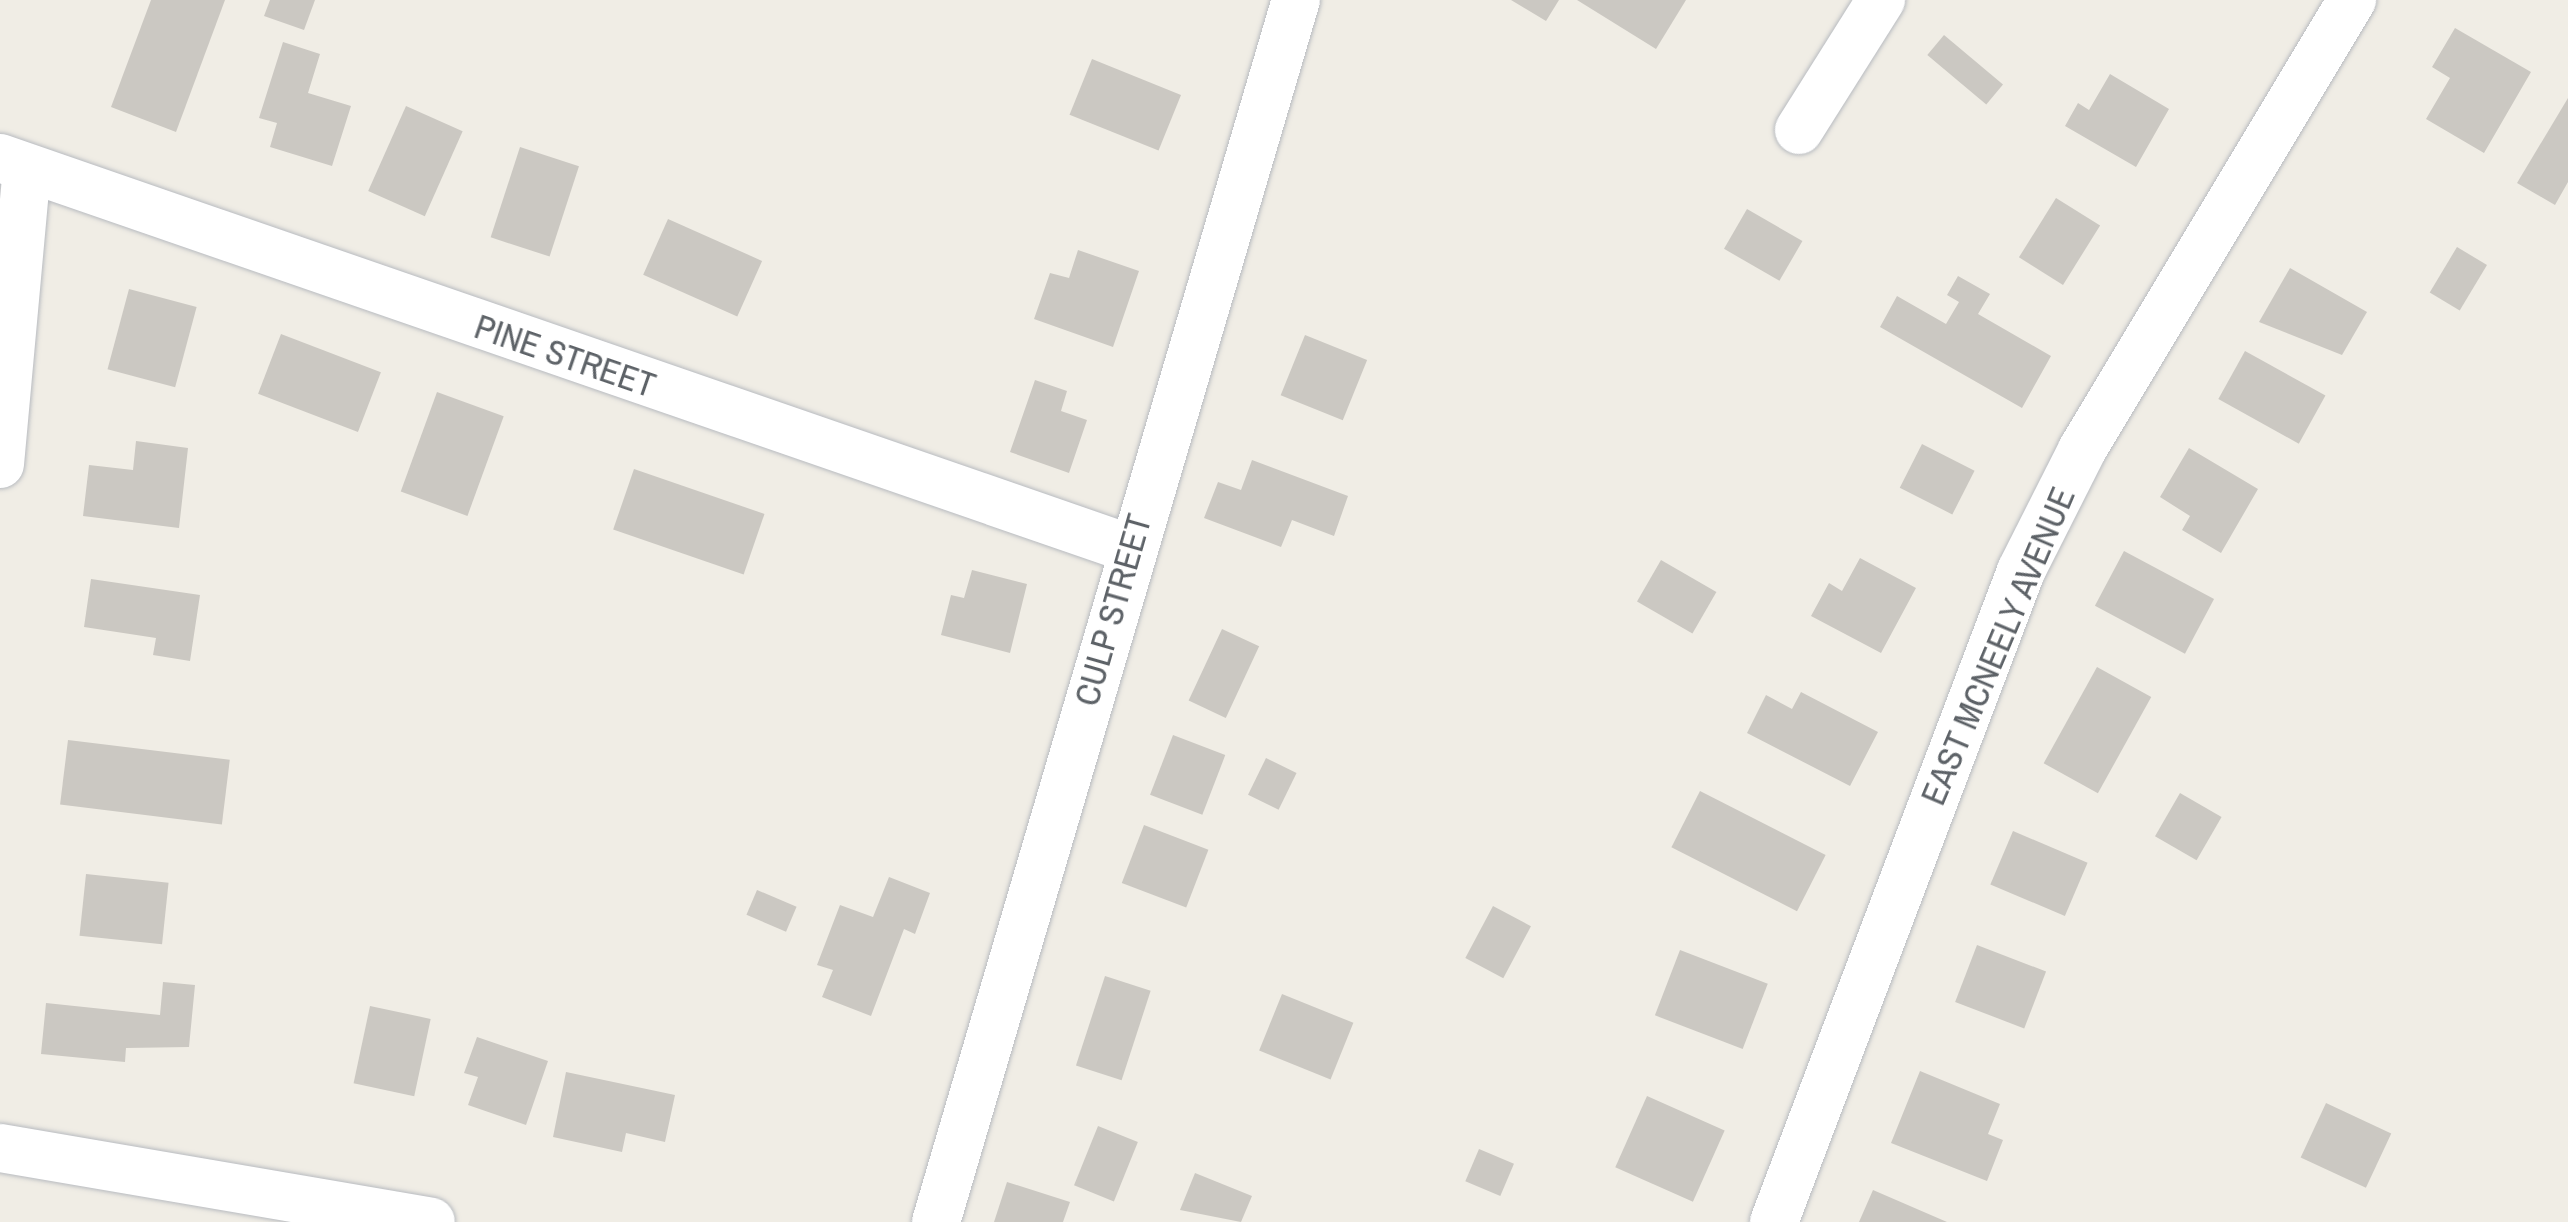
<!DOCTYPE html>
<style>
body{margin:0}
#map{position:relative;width:2568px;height:1222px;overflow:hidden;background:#f0ede5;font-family:"Archivo Narrow",sans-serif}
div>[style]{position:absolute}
.building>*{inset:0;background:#cbc8c2;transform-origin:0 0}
.roads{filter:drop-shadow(0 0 2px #b8bbc0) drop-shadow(0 0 2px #b8bbc0)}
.minor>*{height:48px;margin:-24px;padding:0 24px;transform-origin:24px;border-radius:24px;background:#fff}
span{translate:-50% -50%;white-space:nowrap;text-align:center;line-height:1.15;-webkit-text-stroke:8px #fff;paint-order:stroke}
.street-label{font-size:35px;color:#5d6267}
</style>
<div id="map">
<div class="building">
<div style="clip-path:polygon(151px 0,225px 0,176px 132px,111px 107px)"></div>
<div style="clip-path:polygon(270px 0,315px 0,304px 30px,264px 16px)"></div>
<div style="clip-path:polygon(1511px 0,1559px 0,1546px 21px)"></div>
<div style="clip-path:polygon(1577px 0,1686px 0,1656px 49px)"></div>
<div style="clip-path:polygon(2455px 28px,2531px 72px,2484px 153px,2426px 119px,2450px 78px,2432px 67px)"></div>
<div style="left:1944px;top:35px;width:77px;height:26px;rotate:40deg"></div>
<div style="clip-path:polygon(283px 42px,320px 54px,308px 93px,351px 106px,332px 166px,270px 147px,277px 123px,259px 118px)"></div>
<div style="left:1092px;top:59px;width:96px;height:60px;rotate:22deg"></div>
<div style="clip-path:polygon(2110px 74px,2169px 109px,2136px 167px,2065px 126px,2078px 103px,2089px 110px)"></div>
<div style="clip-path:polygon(2568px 98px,2568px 182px,2555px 205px,2517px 183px)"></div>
<div style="left:406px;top:106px;width:62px;height:93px;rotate:24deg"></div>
<div style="left:520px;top:147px;width:62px;height:95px;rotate:18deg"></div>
<div style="left:2056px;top:198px;width:52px;height:70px;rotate:32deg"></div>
<div style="left:1747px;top:209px;width:64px;height:46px;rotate:30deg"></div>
<div style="left:668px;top:219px;width:103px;height:61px;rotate:24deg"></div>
<div style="left:2457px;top:247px;width:35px;height:53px;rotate:31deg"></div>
<div style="clip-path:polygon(1078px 250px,1139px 271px,1113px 347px,1034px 319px,1050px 273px,1069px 278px)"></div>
<div style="clip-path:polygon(2290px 268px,2367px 312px,2342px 355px,2259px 322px)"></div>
<div style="clip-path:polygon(1958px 276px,1990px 294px,1978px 314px,2051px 356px,2022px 408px,1880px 327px,1897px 296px,1946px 324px,1959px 302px,1947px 295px)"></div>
<div style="left:129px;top:289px;width:70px;height:83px;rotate:15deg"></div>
<div style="left:281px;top:334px;width:107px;height:64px;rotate:21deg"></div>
<div style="left:1305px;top:335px;width:67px;height:65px;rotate:22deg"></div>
<div style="left:2245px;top:351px;width:92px;height:55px;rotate:29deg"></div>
<div style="clip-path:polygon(1035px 380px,1067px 391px,1061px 411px,1087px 420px,1069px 473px,1010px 452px)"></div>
<div style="left:437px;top:392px;width:71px;height:106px;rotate:20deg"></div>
<div style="clip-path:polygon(136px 441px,188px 448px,179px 528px,83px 516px,89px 465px,133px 470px)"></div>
<div style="left:1922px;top:444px;width:59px;height:49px;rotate:27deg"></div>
<div style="clip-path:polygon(2189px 448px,2258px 489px,2221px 553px,2182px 530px,2190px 516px,2160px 497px)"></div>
<div style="clip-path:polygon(1252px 460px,1348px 496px,1334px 536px,1292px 520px,1281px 547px,1204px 518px,1218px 482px,1241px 490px)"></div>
<div style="left:634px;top:469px;width:138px;height:64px;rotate:19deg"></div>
<div style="left:2124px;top:551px;width:102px;height:62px;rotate:28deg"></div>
<div style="clip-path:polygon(1860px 558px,1916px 588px,1881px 653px,1811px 616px,1829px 583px,1842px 591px)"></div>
<div style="left:1661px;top:560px;width:64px;height:48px;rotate:30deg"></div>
<div style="clip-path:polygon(972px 570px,1027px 584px,1010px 653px,941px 635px,951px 595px,964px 598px)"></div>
<div style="clip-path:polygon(91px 579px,200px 595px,190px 661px,153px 655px,156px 638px,84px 627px)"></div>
<div style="left:1222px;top:629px;width:41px;height:79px;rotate:25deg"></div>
<div style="left:2097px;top:667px;width:62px;height:110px;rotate:29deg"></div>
<div style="clip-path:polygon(1801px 692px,1878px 732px,1850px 786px,1747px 733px,1766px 695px,1792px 709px)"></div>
<div style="left:1173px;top:735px;width:56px;height:64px;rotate:21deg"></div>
<div style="left:68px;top:740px;width:163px;height:65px;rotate:7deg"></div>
<div style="left:1266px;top:758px;width:34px;height:41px;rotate:26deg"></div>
<div style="left:1700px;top:791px;width:141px;height:63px;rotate:27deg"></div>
<div style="left:2180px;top:793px;width:48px;height:50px;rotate:30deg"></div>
<div style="left:1144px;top:825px;width:69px;height:62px;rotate:21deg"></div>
<div style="left:2013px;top:831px;width:81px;height:58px;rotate:23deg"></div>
<div style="left:86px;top:874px;width:83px;height:62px;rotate:6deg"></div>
<div style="clip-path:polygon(889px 877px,930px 893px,915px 934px,904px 929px,871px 1016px,822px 997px,833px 970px,817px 965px,840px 905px,873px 917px)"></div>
<div style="left:757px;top:890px;width:43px;height:27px;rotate:23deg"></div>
<div style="left:1493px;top:906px;width:43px;height:59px;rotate:28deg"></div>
<div style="left:1977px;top:945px;width:74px;height:61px;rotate:21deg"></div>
<div style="left:1680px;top:950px;width:94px;height:70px;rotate:21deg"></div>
<div style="left:1105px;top:976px;width:48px;height:94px;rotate:18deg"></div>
<div style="clip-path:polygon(163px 982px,195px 985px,189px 1047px,126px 1048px,125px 1062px,41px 1054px,46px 1003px,160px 1015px)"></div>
<div style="left:1282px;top:994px;width:77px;height:61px;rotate:22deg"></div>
<div style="left:370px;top:1006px;width:62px;height:79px;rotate:12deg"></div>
<div style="clip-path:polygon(477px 1037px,548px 1061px,526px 1125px,468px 1105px,478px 1077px,464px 1073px)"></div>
<div style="clip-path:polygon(1920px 1071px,2000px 1104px,1988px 1134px,2003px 1140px,1987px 1181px,1891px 1143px)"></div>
<div style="clip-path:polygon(566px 1072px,675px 1095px,665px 1142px,626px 1133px,622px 1152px,553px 1137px)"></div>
<div style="left:1647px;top:1096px;width:85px;height:78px;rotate:24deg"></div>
<div style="left:2326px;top:1103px;width:72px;height:60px;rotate:25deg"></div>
<div style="left:1098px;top:1126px;width:43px;height:64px;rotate:22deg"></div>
<div style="left:1479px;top:1149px;width:38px;height:35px;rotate:23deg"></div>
<div style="clip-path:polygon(1195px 1173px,1252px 1196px,1241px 1222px,1180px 1210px)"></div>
<div style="clip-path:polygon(1007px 1182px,1070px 1202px,1063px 1222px,994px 1222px)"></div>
<div style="clip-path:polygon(1873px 1190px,1947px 1222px,1859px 1222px)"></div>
</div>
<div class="roads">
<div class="minor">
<div style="left:1799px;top:130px;width:154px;rotate:-57.8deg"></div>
<div style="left:0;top:158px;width:1197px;rotate:19.07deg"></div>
<div style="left:0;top:464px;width:297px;rotate:-84.8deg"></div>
<div style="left:0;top:1148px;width:437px;rotate:9.7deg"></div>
<div style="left:936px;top:1222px;width:1274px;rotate:-73.59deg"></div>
<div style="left:1774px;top:1222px;width:696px;rotate:-69.22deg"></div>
<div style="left:2021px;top:571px;width:136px;rotate:-63.2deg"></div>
<div style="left:2082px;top:450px;width:525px;rotate:-59.04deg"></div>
</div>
</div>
<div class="street-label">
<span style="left:565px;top:356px;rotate:19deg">PINE STREET</span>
<span style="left:1113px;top:610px;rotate:-74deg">CULP STREET</span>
<span style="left:1998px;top:646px;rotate:-67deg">EAST MCNEELY AVENUE</span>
</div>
</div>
